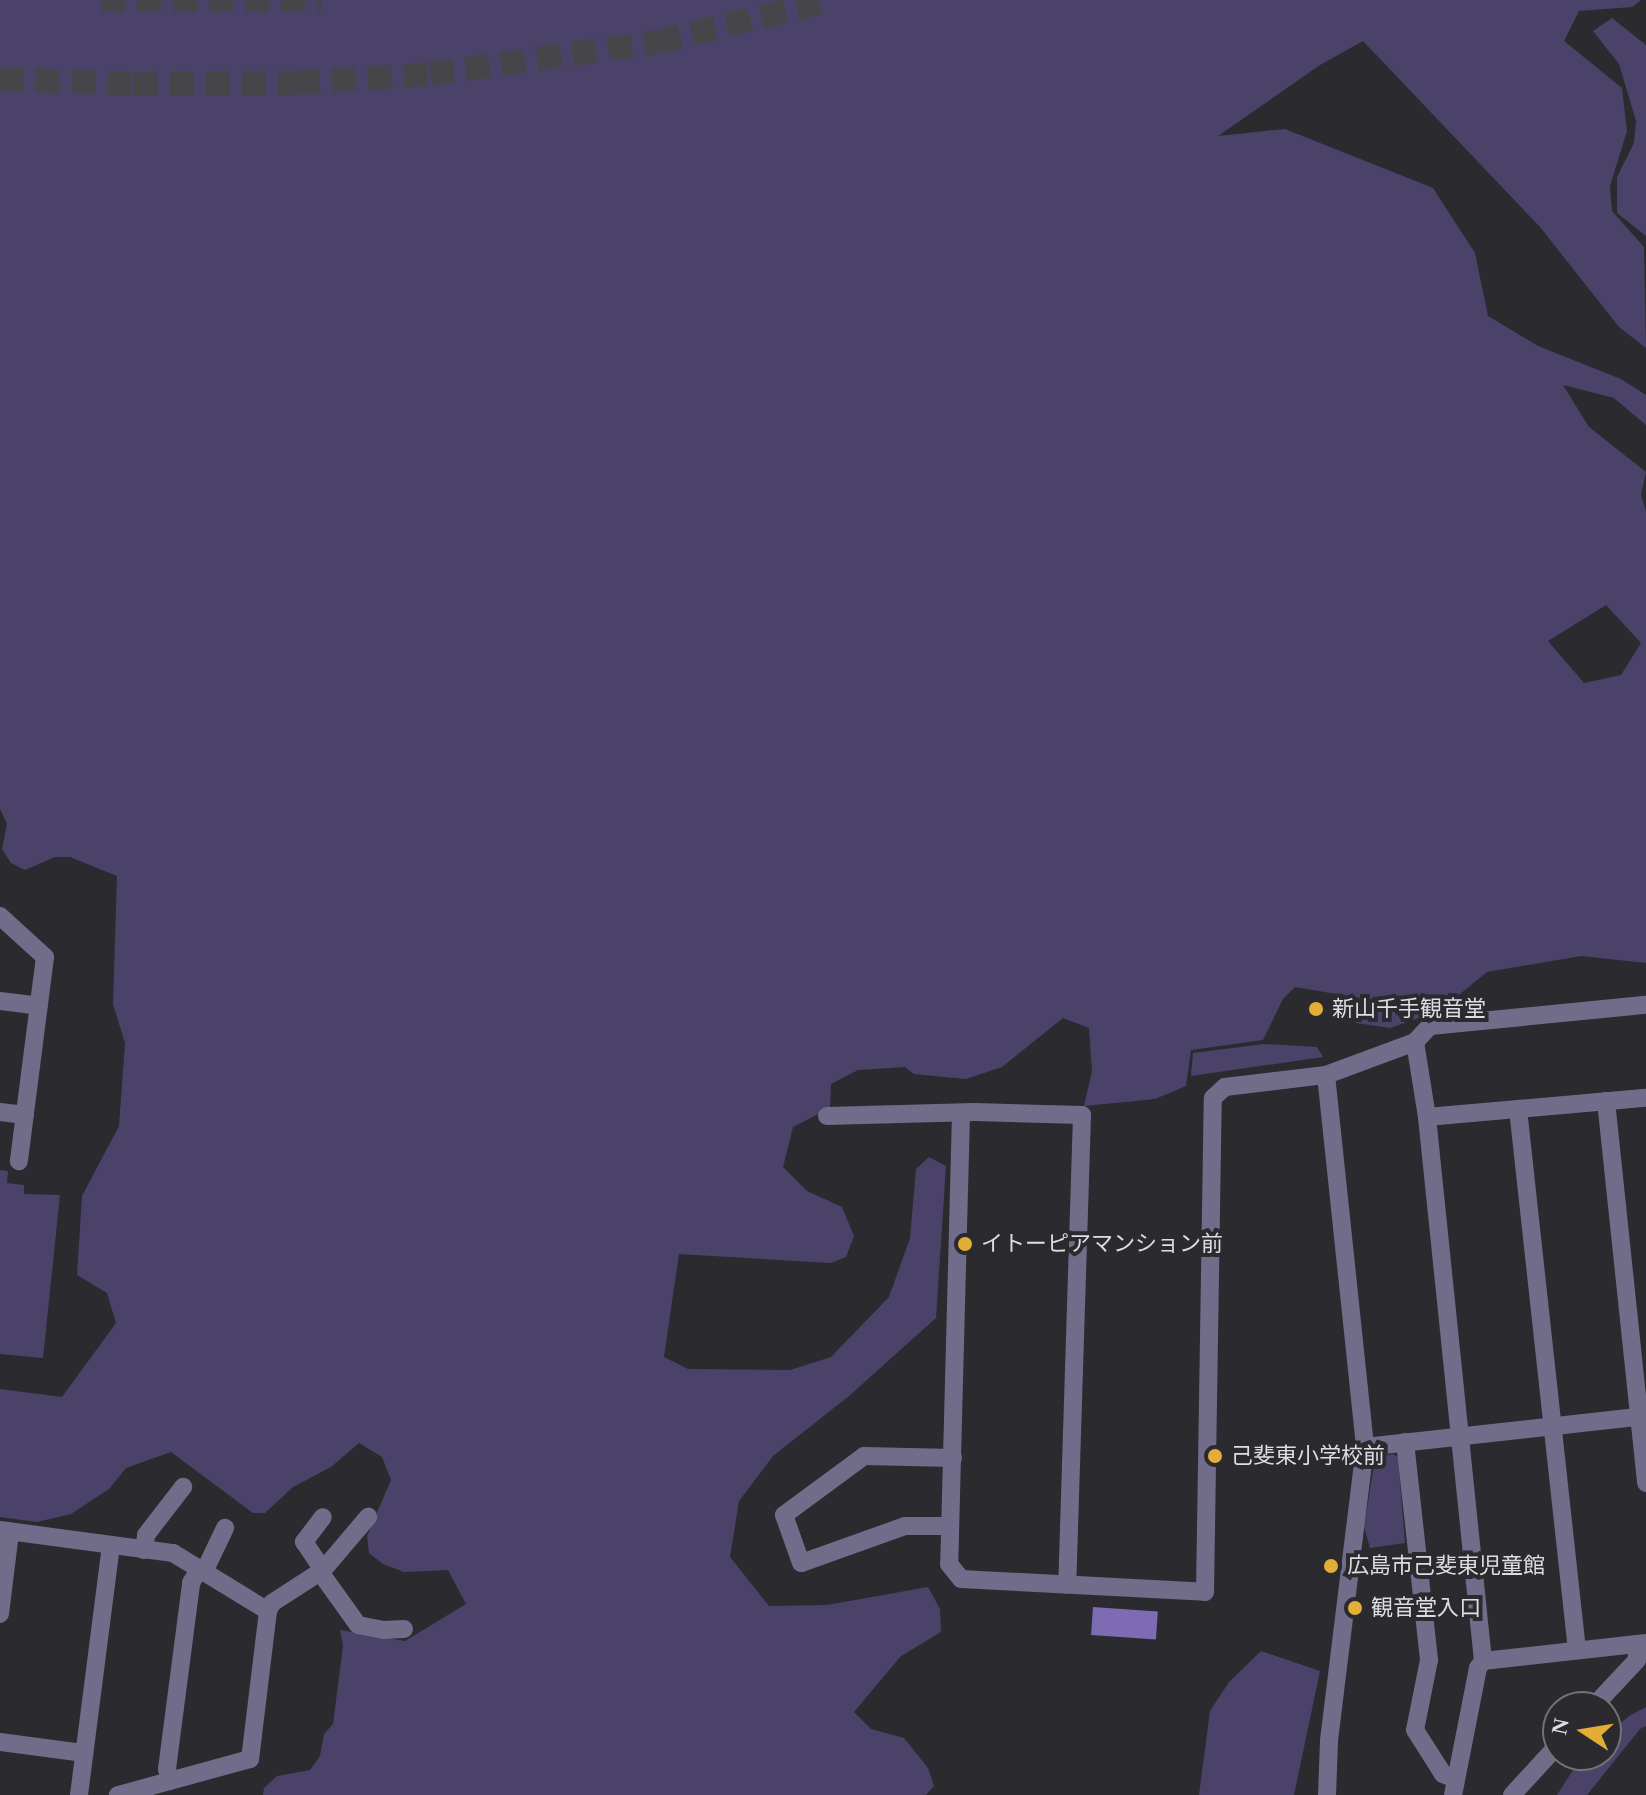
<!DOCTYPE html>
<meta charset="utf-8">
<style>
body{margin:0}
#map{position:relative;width:1646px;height:1795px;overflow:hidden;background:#2b2a2f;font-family:"Times New Roman","Noto Sans JP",serif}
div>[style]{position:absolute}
.green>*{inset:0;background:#4b426a}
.water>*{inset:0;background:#7d6cb3;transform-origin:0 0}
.highway-tunnel>*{height:24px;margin-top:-12px;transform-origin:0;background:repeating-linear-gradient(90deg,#46454a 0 24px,transparent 0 36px)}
.minor>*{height:18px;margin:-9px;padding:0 9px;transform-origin:9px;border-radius:9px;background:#726c8b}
.dots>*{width:22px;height:22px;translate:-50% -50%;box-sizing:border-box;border:4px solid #2b2a2f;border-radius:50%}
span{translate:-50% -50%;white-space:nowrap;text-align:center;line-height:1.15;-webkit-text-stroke:8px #2b2a2f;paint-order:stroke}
.poi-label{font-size:22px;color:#dedde1}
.left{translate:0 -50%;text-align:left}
.north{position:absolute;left:1542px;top:1691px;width:80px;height:80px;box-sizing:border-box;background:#2b2a2f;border:2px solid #737276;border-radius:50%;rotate:282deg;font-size:22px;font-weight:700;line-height:32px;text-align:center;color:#dedde1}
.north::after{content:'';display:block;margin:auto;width:28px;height:36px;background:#e3ae35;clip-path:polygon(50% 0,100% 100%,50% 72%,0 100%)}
</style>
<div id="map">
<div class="green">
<div style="clip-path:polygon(evenodd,0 0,1641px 0,1632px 7px,1579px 11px,1564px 41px,1622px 88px,1627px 131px,1610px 186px,1612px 211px,1644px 247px,1646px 348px,1619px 327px,1540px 227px,1363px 41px,1320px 65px,1218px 136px,1285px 129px,1433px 188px,1475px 253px,1488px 316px,1538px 346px,1621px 379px,1646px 395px,1646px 425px,1614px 398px,1563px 385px,1589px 427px,1646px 472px,1641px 495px,1646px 512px,1646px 963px,1581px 956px,1487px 972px,1439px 1011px,1390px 1028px,1356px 1023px,1360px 998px,1295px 987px,1283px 999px,1263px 1040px,1191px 1050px,1186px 1086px,1155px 1099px,1084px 1106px,1092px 1071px,1089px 1028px,1063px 1018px,1002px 1067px,966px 1079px,914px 1074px,905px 1067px,858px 1070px,831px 1084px,830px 1108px,793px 1127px,783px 1167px,807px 1191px,842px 1207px,854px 1236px,846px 1257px,831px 1263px,679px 1254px,664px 1357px,688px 1369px,790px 1370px,831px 1357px,889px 1297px,910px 1238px,916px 1169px,929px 1157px,946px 1166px,936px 1318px,849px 1396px,773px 1456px,739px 1501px,730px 1557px,769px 1606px,827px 1605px,928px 1587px,940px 1609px,941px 1632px,901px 1656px,854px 1712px,871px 1729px,904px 1738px,928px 1768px,934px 1786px,926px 1795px,263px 1795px,264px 1788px,277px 1776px,310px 1770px,320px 1756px,324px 1734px,333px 1724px,343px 1646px,340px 1630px,405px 1641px,466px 1604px,448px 1570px,404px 1572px,383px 1564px,369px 1553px,367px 1536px,391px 1480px,382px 1457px,359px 1443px,331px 1467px,293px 1487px,265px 1513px,253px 1513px,171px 1452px,126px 1468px,109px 1489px,71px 1514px,37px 1522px,0 1517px,0 1389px,62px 1397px,116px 1323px,107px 1293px,77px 1275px,82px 1196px,119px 1126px,125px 1043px,113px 1004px,117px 876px,70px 857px,55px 857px,25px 870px,11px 863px,2px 849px,7px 824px,0 809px,0 0,1606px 605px,1641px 643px,1621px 675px,1584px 683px,1548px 641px,1606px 605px)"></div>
<div style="clip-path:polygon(1612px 18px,1646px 45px,1646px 236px,1617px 213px,1617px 177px,1634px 143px,1636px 121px,1619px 64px,1593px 31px)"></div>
<div style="clip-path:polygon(1264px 1044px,1317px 1047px,1323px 1057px,1191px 1076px,1193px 1053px)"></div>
<div style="clip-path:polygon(0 1170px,8px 1171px,7px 1183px,24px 1185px,24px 1194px,60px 1195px,43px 1358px,0 1354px)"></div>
<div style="clip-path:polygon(1393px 1454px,1398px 1457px,1405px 1543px,1370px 1548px,1364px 1527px,1374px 1465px,1378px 1457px)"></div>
<div style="clip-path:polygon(1261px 1651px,1320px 1671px,1294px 1795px,1199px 1795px,1210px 1711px,1229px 1682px)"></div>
<div style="clip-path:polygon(1646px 1707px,1646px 1726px,1640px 1729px,1587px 1795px,1557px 1795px,1582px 1756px,1606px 1755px,1606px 1735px,1629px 1716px)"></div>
</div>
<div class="water">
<div style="left:1093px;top:1607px;width:65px;height:28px;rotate:4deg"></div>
</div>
<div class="highway-tunnel">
<div style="left:101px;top:0;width:221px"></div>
<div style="left:0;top:79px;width:134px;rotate:2.1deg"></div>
<div style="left:134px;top:84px;width:162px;rotate:-0.4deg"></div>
<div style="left:296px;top:83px;width:134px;rotate:-3.8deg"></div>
<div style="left:430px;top:74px;width:229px;rotate:-8deg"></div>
<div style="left:657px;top:42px;width:179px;rotate:-13.6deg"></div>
</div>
<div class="minor">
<div style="left:0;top:916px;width:61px;rotate:42.3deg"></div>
<div style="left:45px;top:957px;width:206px;rotate:97.3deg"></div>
<div style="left:0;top:1001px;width:39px;rotate:7deg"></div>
<div style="left:1415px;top:1042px;width:76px;rotate:80.9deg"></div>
<div style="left:1427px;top:1117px;width:547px;rotate:84.12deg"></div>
<div style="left:1483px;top:1661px;width:9px;rotate:126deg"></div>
<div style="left:1478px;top:1668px;width:129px;rotate:101.1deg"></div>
<div style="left:1326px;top:1075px;width:374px;rotate:84deg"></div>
<div style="left:1365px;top:1447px;width:296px;rotate:97deg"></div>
<div style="left:1329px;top:1741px;width:54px;rotate:92.1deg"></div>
<div style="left:1606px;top:1101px;width:384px;rotate:84deg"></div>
<div style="left:1518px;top:1109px;width:544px;rotate:83.78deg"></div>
<div style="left:0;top:1112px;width:25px;rotate:7deg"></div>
<div style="left:961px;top:1114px;width:450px;rotate:91.5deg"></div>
<div style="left:949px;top:1564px;width:19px;rotate:51deg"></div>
<div style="left:961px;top:1579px;width:244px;rotate:3deg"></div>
<div style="left:1205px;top:1592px;width:494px;rotate:-89.1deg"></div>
<div style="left:1213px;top:1098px;width:16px;rotate:-43deg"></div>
<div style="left:1225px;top:1087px;width:102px;rotate:-6.8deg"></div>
<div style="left:1326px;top:1075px;width:95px;rotate:-20.3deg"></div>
<div style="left:1415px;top:1042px;width:22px;rotate:-47deg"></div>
<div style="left:1430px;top:1026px;width:217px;rotate:-5.6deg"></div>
<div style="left:827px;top:1116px;width:147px;rotate:-1.6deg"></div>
<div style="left:974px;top:1112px;width:108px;rotate:1.6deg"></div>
<div style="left:1082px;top:1115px;width:470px;rotate:91.8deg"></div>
<div style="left:1427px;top:1117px;width:220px;rotate:-5deg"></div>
<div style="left:1405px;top:1442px;width:219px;rotate:83.7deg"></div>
<div style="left:1429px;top:1660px;width:71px;rotate:101.3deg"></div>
<div style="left:1415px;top:1730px;width:52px;rotate:57.5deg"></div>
<div style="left:1443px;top:1774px;width:14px;rotate:21deg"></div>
<div style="left:1365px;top:1447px;width:283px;rotate:-6.3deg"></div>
<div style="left:950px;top:1526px;width:45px;rotate:180deg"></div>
<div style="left:905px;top:1526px;width:110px;rotate:160.4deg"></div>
<div style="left:801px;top:1563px;width:51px;rotate:-109.5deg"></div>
<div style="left:784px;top:1515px;width:99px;rotate:-36.4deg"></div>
<div style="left:864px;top:1456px;width:89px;rotate:1.3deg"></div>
<div style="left:0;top:1530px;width:175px;rotate:7.6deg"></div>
<div style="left:173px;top:1553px;width:111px;rotate:31.4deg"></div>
<div style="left:268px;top:1611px;width:149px;rotate:96.9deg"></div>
<div style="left:250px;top:1759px;width:137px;rotate:164.7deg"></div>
<div style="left:144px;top:1550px;width:15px;rotate:-82deg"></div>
<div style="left:146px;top:1535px;width:61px;rotate:-52.4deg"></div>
<div style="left:323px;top:1570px;width:34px;rotate:-124deg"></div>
<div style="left:304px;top:1542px;width:31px;rotate:-53deg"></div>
<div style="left:204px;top:1572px;width:49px;rotate:-64.5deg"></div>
<div style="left:320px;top:1572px;width:65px;rotate:54.4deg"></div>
<div style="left:358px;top:1625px;width:25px;rotate:11deg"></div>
<div style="left:383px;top:1630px;width:21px;rotate:-3deg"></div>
<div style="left:268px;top:1611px;width:9px;rotate:-63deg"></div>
<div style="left:272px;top:1603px;width:61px;rotate:-32.9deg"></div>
<div style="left:323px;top:1570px;width:70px;rotate:-49.7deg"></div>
<div style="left:0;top:1614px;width:83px;rotate:-83deg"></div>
<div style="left:1483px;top:1661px;width:164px;rotate:-6.3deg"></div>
<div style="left:1593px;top:1707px;width:64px;rotate:-46.9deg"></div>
<div style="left:1637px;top:1660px;width:16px;rotate:-90deg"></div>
<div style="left:0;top:1742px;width:85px;rotate:7.5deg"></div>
<div style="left:170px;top:1781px;width:12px;rotate:-104deg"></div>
<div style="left:167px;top:1769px;width:188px;rotate:-82.6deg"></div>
<div style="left:191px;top:1583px;width:16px;rotate:-60deg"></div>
<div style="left:79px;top:1795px;width:252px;rotate:-82.7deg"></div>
<div style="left:1512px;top:1795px;width:68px;rotate:-47.4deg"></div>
</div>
<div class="dots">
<div style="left:1316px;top:1009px;background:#e3ae35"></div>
<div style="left:965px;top:1244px;background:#e3ae35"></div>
<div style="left:1215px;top:1456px;background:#e3ae35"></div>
<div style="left:1331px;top:1566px;background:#e3ae35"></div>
<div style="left:1355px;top:1608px;background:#e3ae35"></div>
</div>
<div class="poi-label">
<span class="left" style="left:1332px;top:1009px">新山千手観音堂</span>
<span class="left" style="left:981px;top:1244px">イトーピアマンション前</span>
<span class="left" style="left:1231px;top:1456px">己斐東小学校前</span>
<span class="left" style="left:1347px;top:1566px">広島市己斐東児童館</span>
<span class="left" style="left:1371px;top:1608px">観音堂入口</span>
</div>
<div class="north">N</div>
</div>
